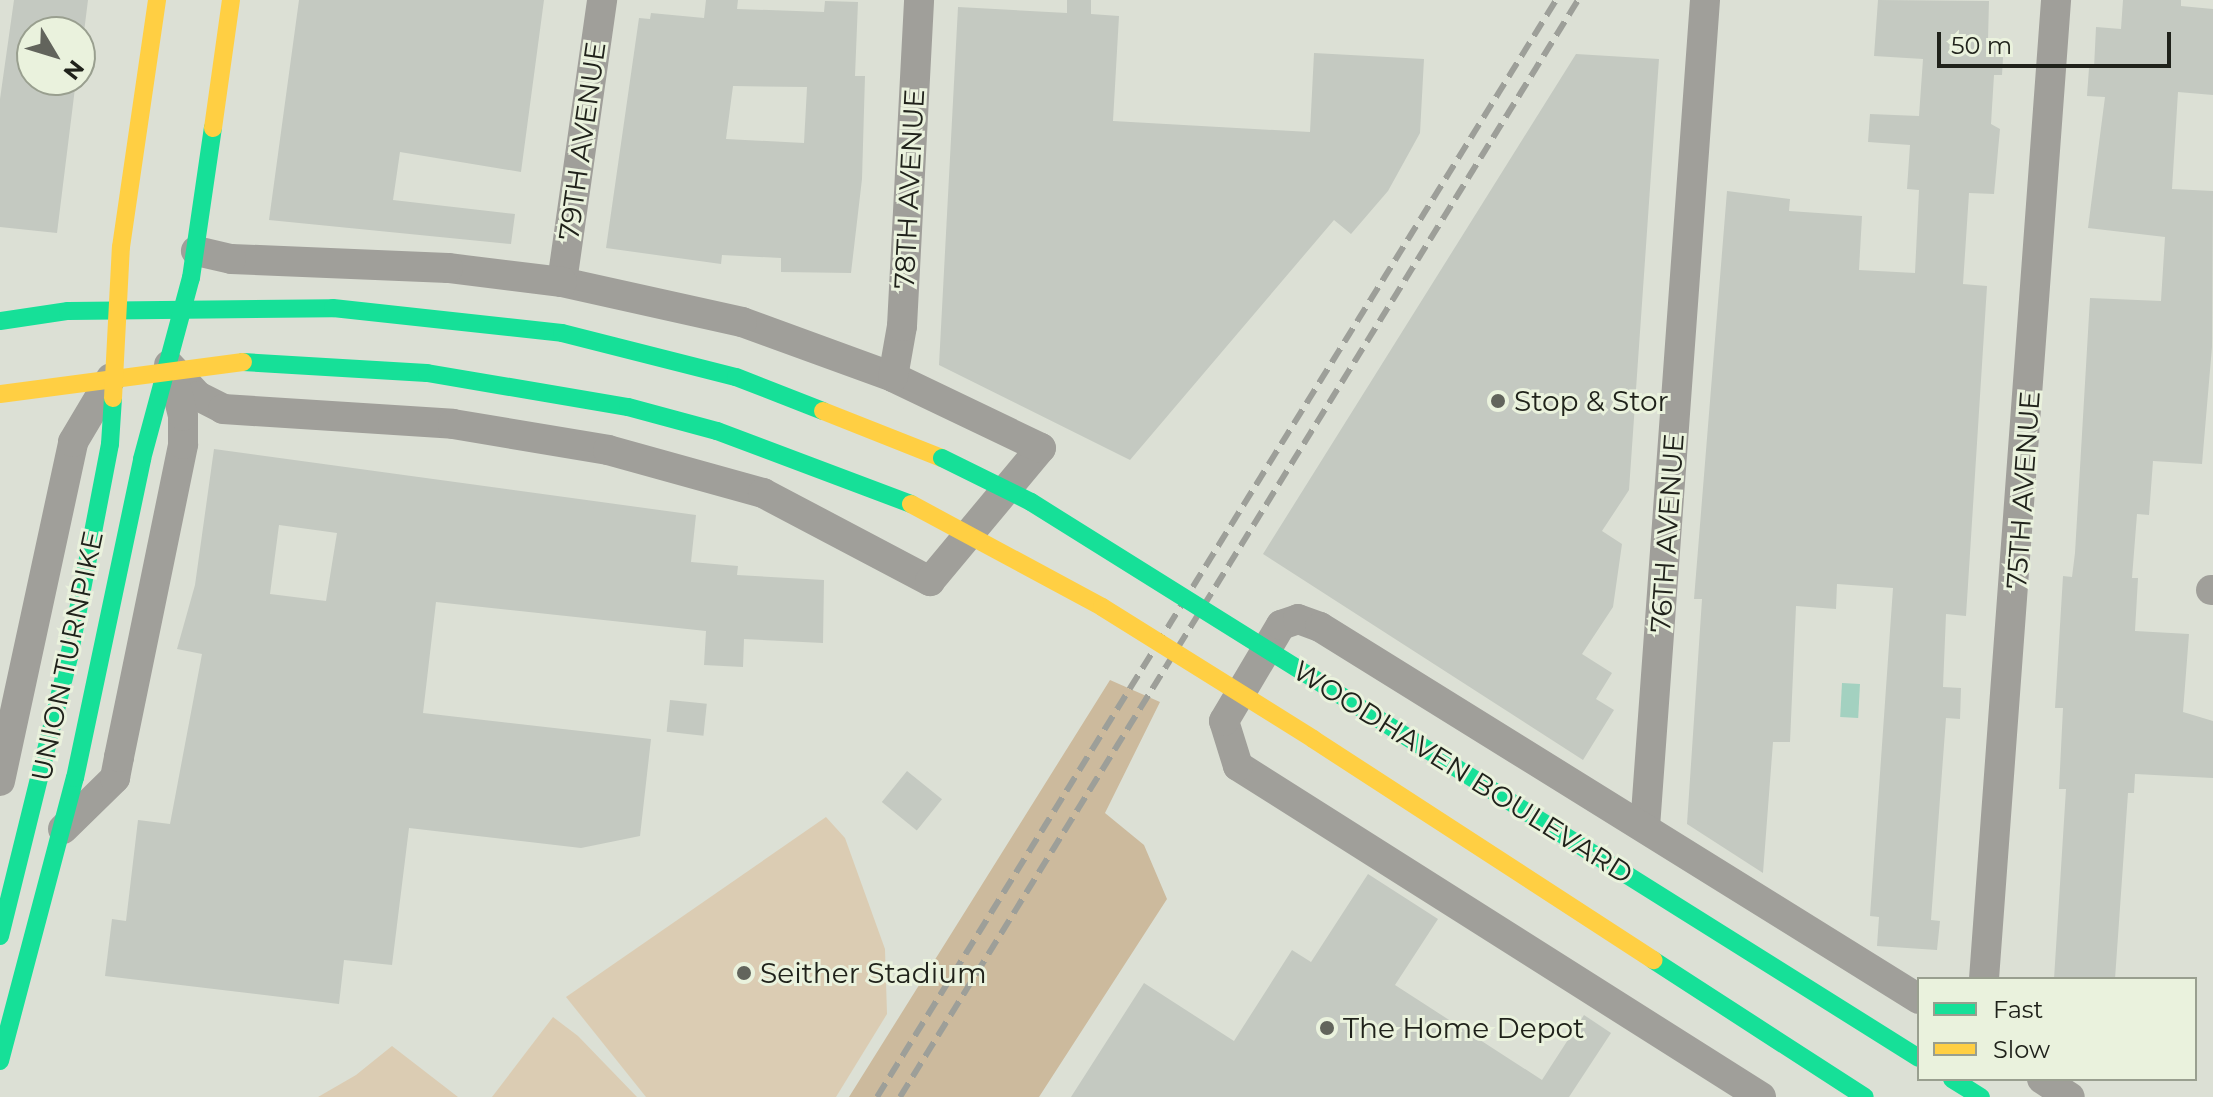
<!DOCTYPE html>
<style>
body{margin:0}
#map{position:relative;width:2213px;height:1097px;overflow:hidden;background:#dce0d5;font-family:Montserrat,sans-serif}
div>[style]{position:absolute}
.green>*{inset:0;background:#dbccb3}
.forest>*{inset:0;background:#ccba9d}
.water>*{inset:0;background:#a3d1c0;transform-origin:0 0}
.building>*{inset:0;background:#c4c9c1;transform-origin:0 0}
.street>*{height:30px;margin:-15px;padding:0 15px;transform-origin:15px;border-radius:15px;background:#a09f9a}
.fast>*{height:18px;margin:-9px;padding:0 9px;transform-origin:9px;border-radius:9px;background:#16e098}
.slow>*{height:18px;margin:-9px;padding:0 9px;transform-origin:9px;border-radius:9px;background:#ffcf43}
.rail>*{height:6px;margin-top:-3px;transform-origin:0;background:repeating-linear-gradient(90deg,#9d9f99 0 16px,transparent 0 24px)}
.fast-bridge>*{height:18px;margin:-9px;padding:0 9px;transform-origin:9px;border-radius:9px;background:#16e098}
.slow-bridge>*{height:18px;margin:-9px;padding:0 9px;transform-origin:9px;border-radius:9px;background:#ffcf43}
.dots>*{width:22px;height:22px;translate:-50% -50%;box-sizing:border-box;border:4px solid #eaf2dd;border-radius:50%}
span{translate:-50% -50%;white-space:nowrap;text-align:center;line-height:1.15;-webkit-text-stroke:6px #eaf2dd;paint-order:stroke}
.street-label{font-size:28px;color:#20221b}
.poi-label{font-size:28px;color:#20221b}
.left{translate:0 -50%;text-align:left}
.legend{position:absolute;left:1917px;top:977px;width:280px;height:104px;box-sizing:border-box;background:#eaf2dd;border:2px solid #999f8f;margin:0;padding:10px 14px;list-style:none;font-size:24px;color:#20221b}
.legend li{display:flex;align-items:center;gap:16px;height:40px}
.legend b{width:40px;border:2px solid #999f8f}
.north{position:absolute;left:16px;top:16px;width:80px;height:80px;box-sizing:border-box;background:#eaf2dd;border:2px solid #999f8f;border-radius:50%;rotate:128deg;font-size:22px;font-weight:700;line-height:32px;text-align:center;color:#20221b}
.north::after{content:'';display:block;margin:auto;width:28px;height:36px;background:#62645c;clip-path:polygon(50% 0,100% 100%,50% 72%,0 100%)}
.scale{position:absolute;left:1937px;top:32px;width:234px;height:36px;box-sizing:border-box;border:4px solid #20221b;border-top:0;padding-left:10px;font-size:24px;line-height:28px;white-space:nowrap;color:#20221b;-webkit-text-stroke:6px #eaf2dd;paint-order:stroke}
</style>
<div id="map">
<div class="green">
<div style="clip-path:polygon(826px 817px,845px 838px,885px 949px,887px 1014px,836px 1097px,646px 1097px,566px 997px)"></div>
<div style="clip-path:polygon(553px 1017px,578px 1036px,637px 1097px,492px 1097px)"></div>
<div style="clip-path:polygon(392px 1046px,458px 1097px,318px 1097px,356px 1075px)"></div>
</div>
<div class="forest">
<div style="clip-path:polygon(1110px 680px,1160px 702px,1105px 813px,1144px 845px,1167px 899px,1039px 1097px,849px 1097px)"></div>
</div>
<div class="water">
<div style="left:1842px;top:683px;width:18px;height:34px;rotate:3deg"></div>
</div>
<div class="building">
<div style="clip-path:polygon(14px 0,88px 0,84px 32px,32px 32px,32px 80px,76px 80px,57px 233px,0 227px,0 99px)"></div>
<div style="clip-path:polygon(299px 0,544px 0,521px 172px,400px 152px,393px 200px,515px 214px,511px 244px,269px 220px)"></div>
<div style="clip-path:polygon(evenodd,706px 0,738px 0,737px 9px,824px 12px,825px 1px,858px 2px,855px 76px,865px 76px,862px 179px,851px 273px,781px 272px,781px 258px,722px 255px,721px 264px,606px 248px,639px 18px,650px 19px,651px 13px,704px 18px,706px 0,733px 86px,807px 87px,804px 143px,726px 139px,733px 86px)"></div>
<div style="clip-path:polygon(1067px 0,1091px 0,1091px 14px,1119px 16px,1113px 121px,1310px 132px,1314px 53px,1424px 59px,1420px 133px,1388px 191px,1351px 234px,1334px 220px,1130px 460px,939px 365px,958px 7px,1067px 13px)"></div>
<div style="clip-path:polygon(1878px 0,1989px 1px,1988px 40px,2004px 41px,2002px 75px,1994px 75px,1991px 124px,2000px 129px,1994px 194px,1969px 193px,1963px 284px,1987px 286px,1966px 616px,1946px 614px,1943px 687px,1961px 688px,1960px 719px,1946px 718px,1931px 920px,1940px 921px,1937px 950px,1877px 946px,1879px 917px,1870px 916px,1893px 588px,1837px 584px,1836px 609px,1796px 606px,1790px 742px,1773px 742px,1763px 873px,1687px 824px,1702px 599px,1694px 599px,1727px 191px,1790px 199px,1789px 211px,1862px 216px,1859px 270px,1915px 273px,1919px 190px,1907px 189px,1910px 145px,1868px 142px,1870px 114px,1919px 116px,1923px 59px,1874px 56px)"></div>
<div style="clip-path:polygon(2123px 0,2181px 0,2181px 6px,2213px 9px,2213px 95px,2178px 92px,2172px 189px,2213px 191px,2212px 347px,2202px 464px,2153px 461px,2149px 515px,2137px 514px,2132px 578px,2138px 578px,2135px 631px,2189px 634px,2183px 712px,2213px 721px,2213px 778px,2135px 774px,2134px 793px,2128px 793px,2115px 979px,2054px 979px,2066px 789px,2059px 789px,2063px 708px,2055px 708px,2063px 576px,2072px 577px,2075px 553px,2090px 298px,2161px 301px,2165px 237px,2088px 228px,2105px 97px,2087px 96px,2089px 68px,2094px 68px,2096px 27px,2121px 29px)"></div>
<div style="clip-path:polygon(1576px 54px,1659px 59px,1629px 490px,1602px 531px,1622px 544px,1613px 607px,1582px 654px,1612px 673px,1596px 699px,1614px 710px,1583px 760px,1263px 554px)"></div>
<div style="clip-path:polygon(evenodd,214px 449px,696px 515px,691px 562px,738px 566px,737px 575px,824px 580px,823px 643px,744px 639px,743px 667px,704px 665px,706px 631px,436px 602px,423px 713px,651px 739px,640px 836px,581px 848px,409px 828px,392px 965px,344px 960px,339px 1004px,105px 976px,112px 919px,126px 921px,138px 820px,170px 824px,202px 654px,177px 649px,195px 585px,214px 449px,279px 525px,337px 533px,326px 601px,270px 594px,279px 525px)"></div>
<div style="left:670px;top:700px;width:37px;height:32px;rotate:6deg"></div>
<div style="left:907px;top:771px;width:45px;height:40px;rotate:39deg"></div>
<div style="clip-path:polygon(1368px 874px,1438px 919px,1395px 985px,1542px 1080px,1584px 1015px,1611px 1033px,1569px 1097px,1071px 1097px,1144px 983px,1234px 1041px,1292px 950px,1311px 962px)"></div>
</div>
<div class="street">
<div style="left:562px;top:282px;width:285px;rotate:-81.9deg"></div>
<div style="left:169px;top:365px;width:42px;rotate:46.9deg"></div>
<div style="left:198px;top:396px;width:28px;rotate:27deg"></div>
<div style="left:223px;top:409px;width:230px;rotate:3.7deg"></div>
<div style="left:453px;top:424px;width:157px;rotate:9.5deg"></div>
<div style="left:608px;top:450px;width:161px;rotate:15.5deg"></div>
<div style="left:763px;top:493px;width:189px;rotate:27.8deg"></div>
<div style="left:930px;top:581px;width:173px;rotate:-50.2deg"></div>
<div style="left:1041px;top:448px;width:164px;rotate:-154.4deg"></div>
<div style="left:893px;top:377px;width:161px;rotate:-160deg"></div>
<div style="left:742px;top:322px;width:184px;rotate:-167.5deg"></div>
<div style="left:562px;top:282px;width:115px;rotate:-173deg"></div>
<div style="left:448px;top:268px;width:217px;rotate:-177.6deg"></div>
<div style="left:231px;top:259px;width:36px;rotate:-167deg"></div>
<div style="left:893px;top:377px;width:52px;rotate:-80deg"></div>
<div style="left:902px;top:326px;width:326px;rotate:-87deg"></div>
<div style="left:2211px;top:590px;width:2px"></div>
<div style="left:0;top:781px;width:347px;rotate:-77.8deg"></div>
<div style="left:73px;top:442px;width:74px;rotate:-59.3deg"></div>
<div style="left:1645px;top:827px;width:829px;rotate:-85.85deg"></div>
<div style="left:63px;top:829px;width:73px;rotate:-44.4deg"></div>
<div style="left:115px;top:778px;width:21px;rotate:-79deg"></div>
<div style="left:119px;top:757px;width:319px;rotate:-78.4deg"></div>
<div style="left:183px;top:444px;width:28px;rotate:-90deg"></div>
<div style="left:183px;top:416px;width:46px;rotate:-103.7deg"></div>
<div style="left:1984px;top:979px;width:982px;rotate:-85.79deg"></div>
<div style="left:2042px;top:1079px;width:33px;rotate:33deg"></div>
<div style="left:1761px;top:1097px;width:619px;rotate:-147.67deg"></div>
<div style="left:1238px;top:766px;width:47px;rotate:-107.3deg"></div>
<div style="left:1224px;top:721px;width:112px;rotate:-59.3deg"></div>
<div style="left:1281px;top:625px;width:18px;rotate:-19deg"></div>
<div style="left:1298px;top:619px;width:23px;rotate:20deg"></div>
<div style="left:1320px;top:627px;width:705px;rotate:31.84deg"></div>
</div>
<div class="fast">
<div style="left:0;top:321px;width:69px;rotate:-8.4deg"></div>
<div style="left:68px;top:311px;width:265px;rotate:-0.6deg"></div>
<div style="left:333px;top:308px;width:230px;rotate:6.2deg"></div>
<div style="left:562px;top:333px;width:179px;rotate:14.2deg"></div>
<div style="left:736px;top:377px;width:93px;rotate:21.3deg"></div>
<div style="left:243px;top:362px;width:184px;rotate:3.4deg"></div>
<div style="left:427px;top:373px;width:204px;rotate:9.6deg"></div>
<div style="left:628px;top:407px;width:92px;rotate:15.1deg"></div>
<div style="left:717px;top:431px;width:207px;rotate:20.6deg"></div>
<div style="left:1340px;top:695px;width:683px;rotate:32.09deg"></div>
<div style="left:0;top:936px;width:287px;rotate:-76.1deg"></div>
<div style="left:69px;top:657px;width:217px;rotate:-79.1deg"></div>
<div style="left:110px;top:444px;width:46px;rotate:-86.3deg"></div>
<div style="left:1653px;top:960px;width:252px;rotate:32.9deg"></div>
<div style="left:0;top:1061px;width:293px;rotate:-75.2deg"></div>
<div style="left:75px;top:778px;width:326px;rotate:-78.1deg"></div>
<div style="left:142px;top:459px;width:188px;rotate:-74.9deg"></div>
<div style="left:191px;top:278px;width:152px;rotate:-81.7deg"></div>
<div style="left:1952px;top:1079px;width:34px;rotate:32deg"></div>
</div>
<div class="slow">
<div style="left:213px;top:128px;width:129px;rotate:-82deg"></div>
<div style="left:0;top:394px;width:245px;rotate:-7.5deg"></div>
<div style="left:113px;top:398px;width:151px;rotate:-87deg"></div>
<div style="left:121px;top:247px;width:250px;rotate:-81.7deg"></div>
<div style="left:823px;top:411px;width:128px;rotate:21.6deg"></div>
<div style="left:1313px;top:739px;width:406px;rotate:33deg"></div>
</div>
<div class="rail">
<div style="left:877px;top:1097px;width:1290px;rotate:-58.24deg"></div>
<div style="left:900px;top:1097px;width:1290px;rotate:-58.28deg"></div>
</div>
<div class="fast-bridge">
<div style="left:942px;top:458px;width:99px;rotate:26.3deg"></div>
<div style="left:1031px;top:502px;width:364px;rotate:32deg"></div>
</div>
<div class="slow-bridge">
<div style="left:911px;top:504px;width:217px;rotate:28.3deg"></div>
<div style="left:1102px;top:607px;width:249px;rotate:32deg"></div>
</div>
<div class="dots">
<div style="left:1498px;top:401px;background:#62645c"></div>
<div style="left:744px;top:973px;background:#62645c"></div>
<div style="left:1327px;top:1028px;background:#62645c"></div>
</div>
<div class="street-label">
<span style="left:582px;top:141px;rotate:-82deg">79TH AVENUE</span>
<span style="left:909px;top:189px;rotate:-87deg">78TH AVENUE</span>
<span style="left:2023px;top:490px;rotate:-86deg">75TH AVENUE</span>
<span style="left:1667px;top:533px;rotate:-86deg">76TH AVENUE</span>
<span style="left:67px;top:656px;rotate:-78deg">UNION TURNPIKE</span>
<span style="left:1463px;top:772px;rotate:32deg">WOODHAVEN BOULEVARD</span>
</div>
<div class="poi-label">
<span class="left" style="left:1514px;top:401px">Stop &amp; Stor</span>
<span class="left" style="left:760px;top:973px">Seither Stadium</span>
<span class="left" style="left:1343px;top:1028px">The Home Depot</span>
</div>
<ul class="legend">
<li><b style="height:10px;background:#16e098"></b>Fast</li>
<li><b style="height:10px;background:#ffcf43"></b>Slow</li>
</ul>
<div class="north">N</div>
<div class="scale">50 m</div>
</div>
